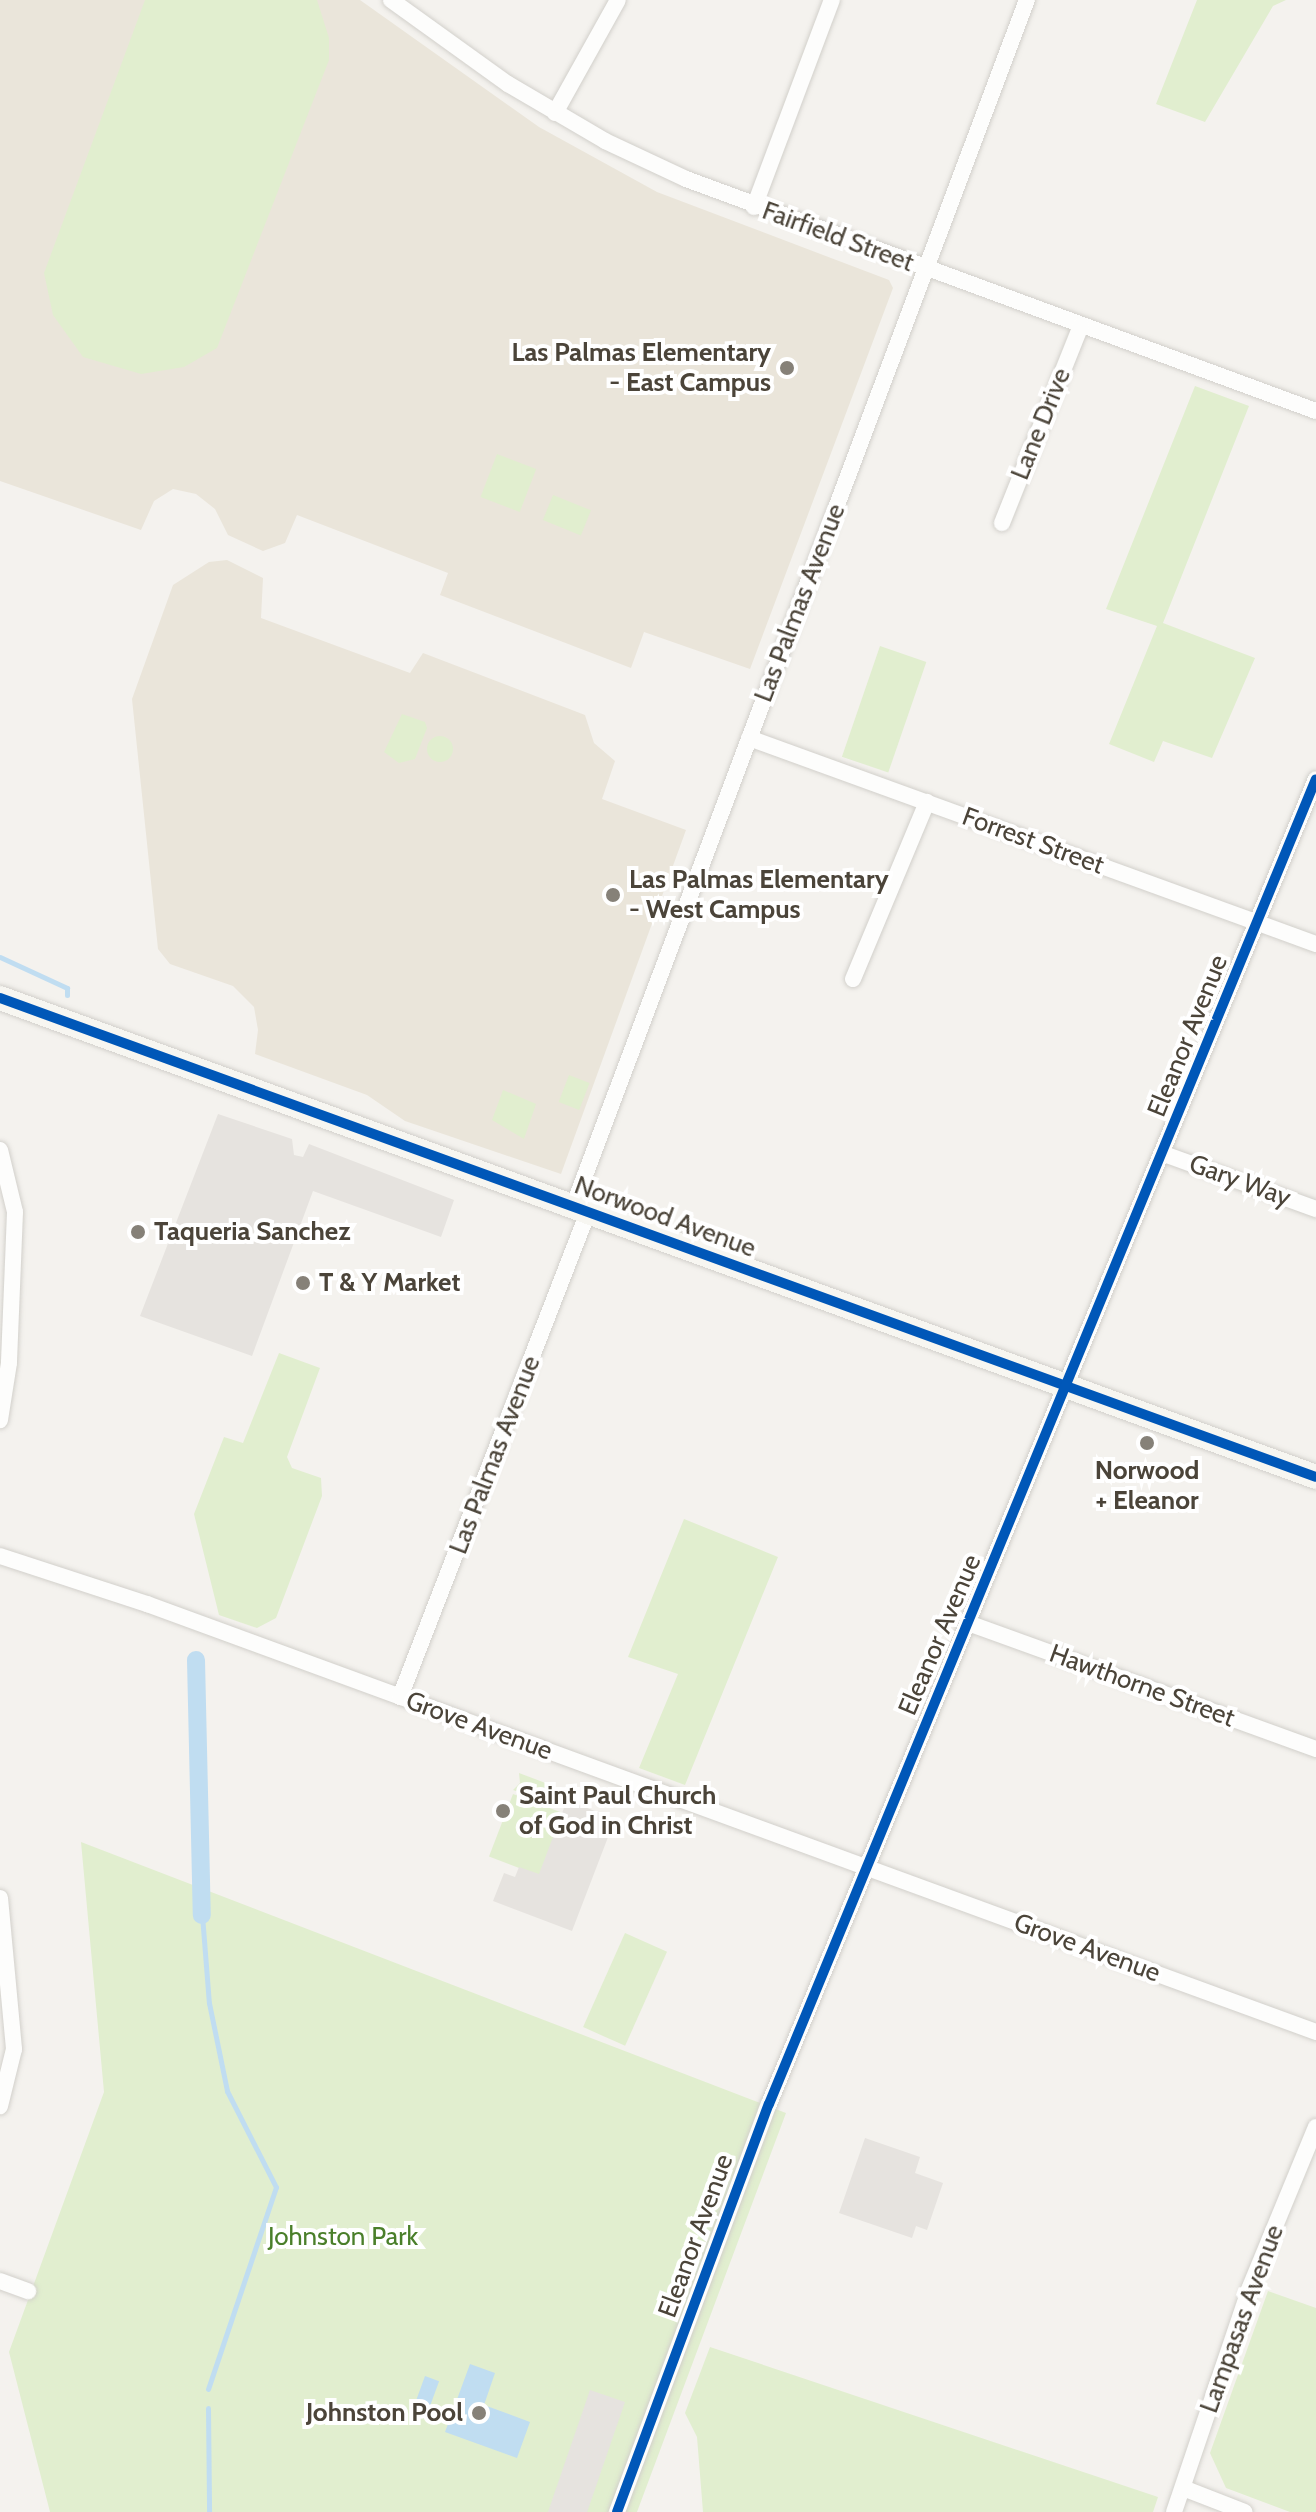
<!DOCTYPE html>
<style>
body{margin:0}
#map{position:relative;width:1316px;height:2512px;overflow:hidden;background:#f4f2ee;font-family:Cabin,sans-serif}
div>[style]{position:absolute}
.education>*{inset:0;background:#eae5da}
.green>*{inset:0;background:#e1eecf;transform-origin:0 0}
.round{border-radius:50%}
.parking>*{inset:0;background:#e6e3df;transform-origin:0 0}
.water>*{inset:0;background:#c0ddf1;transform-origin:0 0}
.stream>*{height:5px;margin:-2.5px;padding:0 2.5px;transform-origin:2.5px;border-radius:2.5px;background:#c0ddf1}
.canal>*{height:18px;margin:-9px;padding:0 9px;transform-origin:9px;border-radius:9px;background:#c0ddf1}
.roads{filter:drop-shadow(0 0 2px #d2d0cb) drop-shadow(0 0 2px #d2d0cb)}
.minor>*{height:16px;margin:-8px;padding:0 8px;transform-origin:8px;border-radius:8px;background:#fdfdfc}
.secondary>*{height:24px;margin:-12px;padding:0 12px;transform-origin:12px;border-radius:12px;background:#f7f6f1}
.cycleway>*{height:10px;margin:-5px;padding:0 5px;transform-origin:5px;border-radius:5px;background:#0057b8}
.dots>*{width:22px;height:22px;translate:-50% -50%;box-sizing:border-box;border:4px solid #fff;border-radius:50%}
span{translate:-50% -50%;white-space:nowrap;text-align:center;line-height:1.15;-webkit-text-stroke:8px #fff;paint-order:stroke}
.street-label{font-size:26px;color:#4b4439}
.poi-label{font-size:26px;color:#4b4439;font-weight:700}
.right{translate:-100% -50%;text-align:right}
.left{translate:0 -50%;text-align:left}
.park-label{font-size:26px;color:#4a7f2a}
</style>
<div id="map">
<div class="education">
<div style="clip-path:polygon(0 0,360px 0,539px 127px,657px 192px,889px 280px,893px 288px,750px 669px,644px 632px,631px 668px,440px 595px,448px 573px,297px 515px,285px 543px,263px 551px,228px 535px,215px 509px,196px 494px,173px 489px,154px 501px,141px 530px,0 481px)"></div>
<div style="clip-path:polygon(227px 560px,263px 578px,261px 618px,410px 673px,423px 653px,585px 715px,594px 743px,615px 761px,602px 799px,686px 830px,561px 1174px,405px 1121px,367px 1095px,255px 1054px,258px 1030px,254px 1007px,233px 986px,170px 964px,158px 949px,132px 699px,173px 585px,209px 562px)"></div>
</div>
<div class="green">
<div style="clip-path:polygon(145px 0,317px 0,329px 38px,329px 60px,217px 348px,184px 367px,141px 374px,83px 357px,53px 315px,44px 273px)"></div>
<div style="clip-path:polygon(1197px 0,1286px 0,1273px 6px,1205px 122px,1156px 104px)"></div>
<div style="clip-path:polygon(1195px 386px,1249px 406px,1163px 623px,1255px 658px,1212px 758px,1163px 741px,1154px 762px,1109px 744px,1157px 626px,1106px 609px)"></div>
<div style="left:497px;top:454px;width:42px;height:46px;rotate:21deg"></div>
<div style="left:553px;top:495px;width:41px;height:27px;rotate:22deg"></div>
<div style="left:880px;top:646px;width:49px;height:117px;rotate:19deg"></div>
<div style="clip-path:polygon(402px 714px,425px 722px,427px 728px,415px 759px,399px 763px,384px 752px)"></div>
<div class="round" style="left:427px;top:736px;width:26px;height:26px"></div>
<div style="left:569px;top:1075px;width:22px;height:29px;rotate:21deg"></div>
<div style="clip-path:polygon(503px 1090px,536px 1104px,524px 1139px,492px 1120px)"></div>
<div style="clip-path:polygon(279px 1353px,320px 1368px,287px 1457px,292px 1468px,321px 1478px,322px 1496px,276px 1618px,257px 1628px,219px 1615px,194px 1514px,224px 1437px,243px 1443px)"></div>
<div style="clip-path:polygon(684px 1519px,778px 1557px,685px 1785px,639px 1768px,678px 1674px,628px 1657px)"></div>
<div style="clip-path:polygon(519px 1773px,572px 1793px,566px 1809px,513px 1790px,520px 1783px)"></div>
<div style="left:513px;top:1794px;width:56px;height:67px;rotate:21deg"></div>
<div style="clip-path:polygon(81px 1842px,786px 2113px,637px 2512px,50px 2512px,9px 2352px,104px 2092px)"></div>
<div style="left:625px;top:1933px;width:46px;height:103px;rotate:24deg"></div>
<div style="clip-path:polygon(1268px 2291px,1316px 2308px,1316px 2512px,1290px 2512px,1226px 2488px,1210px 2453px)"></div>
<div style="clip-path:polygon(710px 2347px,1158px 2497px,1153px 2512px,703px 2512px,697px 2437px,685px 2413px)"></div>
</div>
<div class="parking">
<div style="clip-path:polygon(218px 1114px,292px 1139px,294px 1155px,303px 1157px,309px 1144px,454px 1200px,441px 1237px,313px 1191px,252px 1356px,140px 1316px)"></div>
<div style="clip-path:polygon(567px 1800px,615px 1819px,572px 1931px,493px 1901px,504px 1873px,515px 1877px,519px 1867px,539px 1874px)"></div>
<div style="clip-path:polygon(865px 2138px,920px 2157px,915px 2173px,943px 2183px,927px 2230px,916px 2226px,912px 2238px,839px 2213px)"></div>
<div style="left:590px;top:2390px;width:37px;height:130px;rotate:19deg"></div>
</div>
<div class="water">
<div style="clip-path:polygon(470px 2364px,495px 2373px,484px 2405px,530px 2422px,517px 2458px,445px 2432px)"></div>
<div style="left:425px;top:2376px;width:15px;height:30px;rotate:20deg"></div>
</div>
<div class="stream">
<div style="left:0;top:957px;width:74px;rotate:24.8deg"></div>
<div style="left:67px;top:988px;width:7px;rotate:90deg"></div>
<div style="left:202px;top:1915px;width:88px;rotate:85.5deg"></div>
<div style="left:209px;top:2003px;width:90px;rotate:78.4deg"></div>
<div style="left:227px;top:2091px;width:108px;rotate:63deg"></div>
<div style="left:276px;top:2187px;width:213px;rotate:108.6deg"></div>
<div style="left:208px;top:2408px;width:104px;rotate:89.4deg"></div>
</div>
<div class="canal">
<div style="left:196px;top:1660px;width:255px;rotate:88.7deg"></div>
</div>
<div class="roads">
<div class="minor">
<div style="left:391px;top:0;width:144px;rotate:35.7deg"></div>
<div style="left:508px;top:84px;width:113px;rotate:30.4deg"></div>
<div style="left:605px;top:141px;width:89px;rotate:25.1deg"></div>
<div style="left:686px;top:179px;width:671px;rotate:20.22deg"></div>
<div style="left:555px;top:113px;width:129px;rotate:-60.9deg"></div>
<div style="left:754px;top:207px;width:221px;rotate:-69.4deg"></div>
<div style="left:1002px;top:523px;width:213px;rotate:-68.2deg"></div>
<div style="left:749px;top:738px;width:603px;rotate:19.97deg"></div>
<div style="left:853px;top:979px;width:192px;rotate:-67.3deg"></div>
<div style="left:0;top:1150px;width:64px;rotate:76.4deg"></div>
<div style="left:15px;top:1212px;width:151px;rotate:92.3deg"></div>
<div style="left:9px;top:1363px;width:58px;rotate:99deg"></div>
<div style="left:1164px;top:1154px;width:162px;rotate:19.9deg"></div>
<div style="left:573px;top:1207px;width:1290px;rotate:-69.39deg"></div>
<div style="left:0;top:1556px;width:155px;rotate:18.1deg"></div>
<div style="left:147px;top:1604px;width:1245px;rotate:20.11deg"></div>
<div style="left:968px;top:1623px;width:370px;rotate:19.9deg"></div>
<div style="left:400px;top:1697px;width:520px;rotate:-68.81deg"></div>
<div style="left:0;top:1898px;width:152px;rotate:84.7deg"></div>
<div style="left:14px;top:2049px;width:59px;rotate:103.8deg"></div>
<div style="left:0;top:2281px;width:30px;rotate:20deg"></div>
<div style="left:1183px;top:2488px;width:66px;rotate:21.2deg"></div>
<div style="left:617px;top:2512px;width:435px;rotate:-69.6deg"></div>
<div style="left:769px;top:2104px;width:1433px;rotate:-67.57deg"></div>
<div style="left:1174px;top:2512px;width:237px;rotate:-71.3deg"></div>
<div style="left:1250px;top:2287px;width:173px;rotate:-67.6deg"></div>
</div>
<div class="secondary">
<div style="left:0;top:998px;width:1400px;rotate:20deg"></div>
</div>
</div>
<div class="cycleway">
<div style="left:0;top:998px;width:1400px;rotate:20deg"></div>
<div style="left:617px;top:2512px;width:435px;rotate:-69.6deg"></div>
<div style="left:769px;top:2104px;width:1433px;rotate:-67.57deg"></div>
</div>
<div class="dots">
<div style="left:787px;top:368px;background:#868178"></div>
<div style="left:613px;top:895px;background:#868178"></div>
<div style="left:138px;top:1232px;background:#868178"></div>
<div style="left:303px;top:1283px;background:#868178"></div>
<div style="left:1147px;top:1443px;background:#868178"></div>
<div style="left:503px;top:1811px;background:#868178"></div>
<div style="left:479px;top:2413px;background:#868178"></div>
</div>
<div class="street-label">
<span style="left:838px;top:237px;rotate:20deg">Fairfield Street</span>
<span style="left:1041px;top:424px;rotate:-68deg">Lane Drive</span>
<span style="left:800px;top:603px;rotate:-69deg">Las Palmas Avenue</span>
<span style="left:1033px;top:841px;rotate:20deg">Forrest Street</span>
<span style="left:1188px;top:1036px;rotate:-68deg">Eleanor Avenue</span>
<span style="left:1240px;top:1181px;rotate:20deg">Gary Way</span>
<span style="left:665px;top:1217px;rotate:20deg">Norwood Avenue</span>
<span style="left:495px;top:1455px;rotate:-69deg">Las Palmas Avenue</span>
<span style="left:940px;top:1635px;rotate:-67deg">Eleanor Avenue</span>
<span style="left:1142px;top:1686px;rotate:20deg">Hawthorne Street</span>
<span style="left:479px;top:1726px;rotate:20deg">Grove Avenue</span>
<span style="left:1087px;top:1948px;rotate:20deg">Grove Avenue</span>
<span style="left:696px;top:2236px;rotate:-70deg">Eleanor Avenue</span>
<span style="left:1242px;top:2319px;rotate:-70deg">Lampasas Avenue</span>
</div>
<div class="poi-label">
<span class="right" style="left:771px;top:368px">Las Palmas Elementary<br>- East Campus</span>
<span class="left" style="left:629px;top:895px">Las Palmas Elementary<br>- West Campus</span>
<span class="left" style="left:154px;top:1232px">Taqueria Sanchez</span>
<span class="left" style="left:319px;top:1283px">T &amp; Y Market</span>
<span style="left:1147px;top:1486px">Norwood<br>+ Eleanor</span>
<span class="left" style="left:519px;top:1811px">Saint Paul Church<br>of God in Christ</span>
<span class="right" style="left:463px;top:2413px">Johnston Pool</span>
</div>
<div class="park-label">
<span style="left:343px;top:2237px">Johnston Park</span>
</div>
</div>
